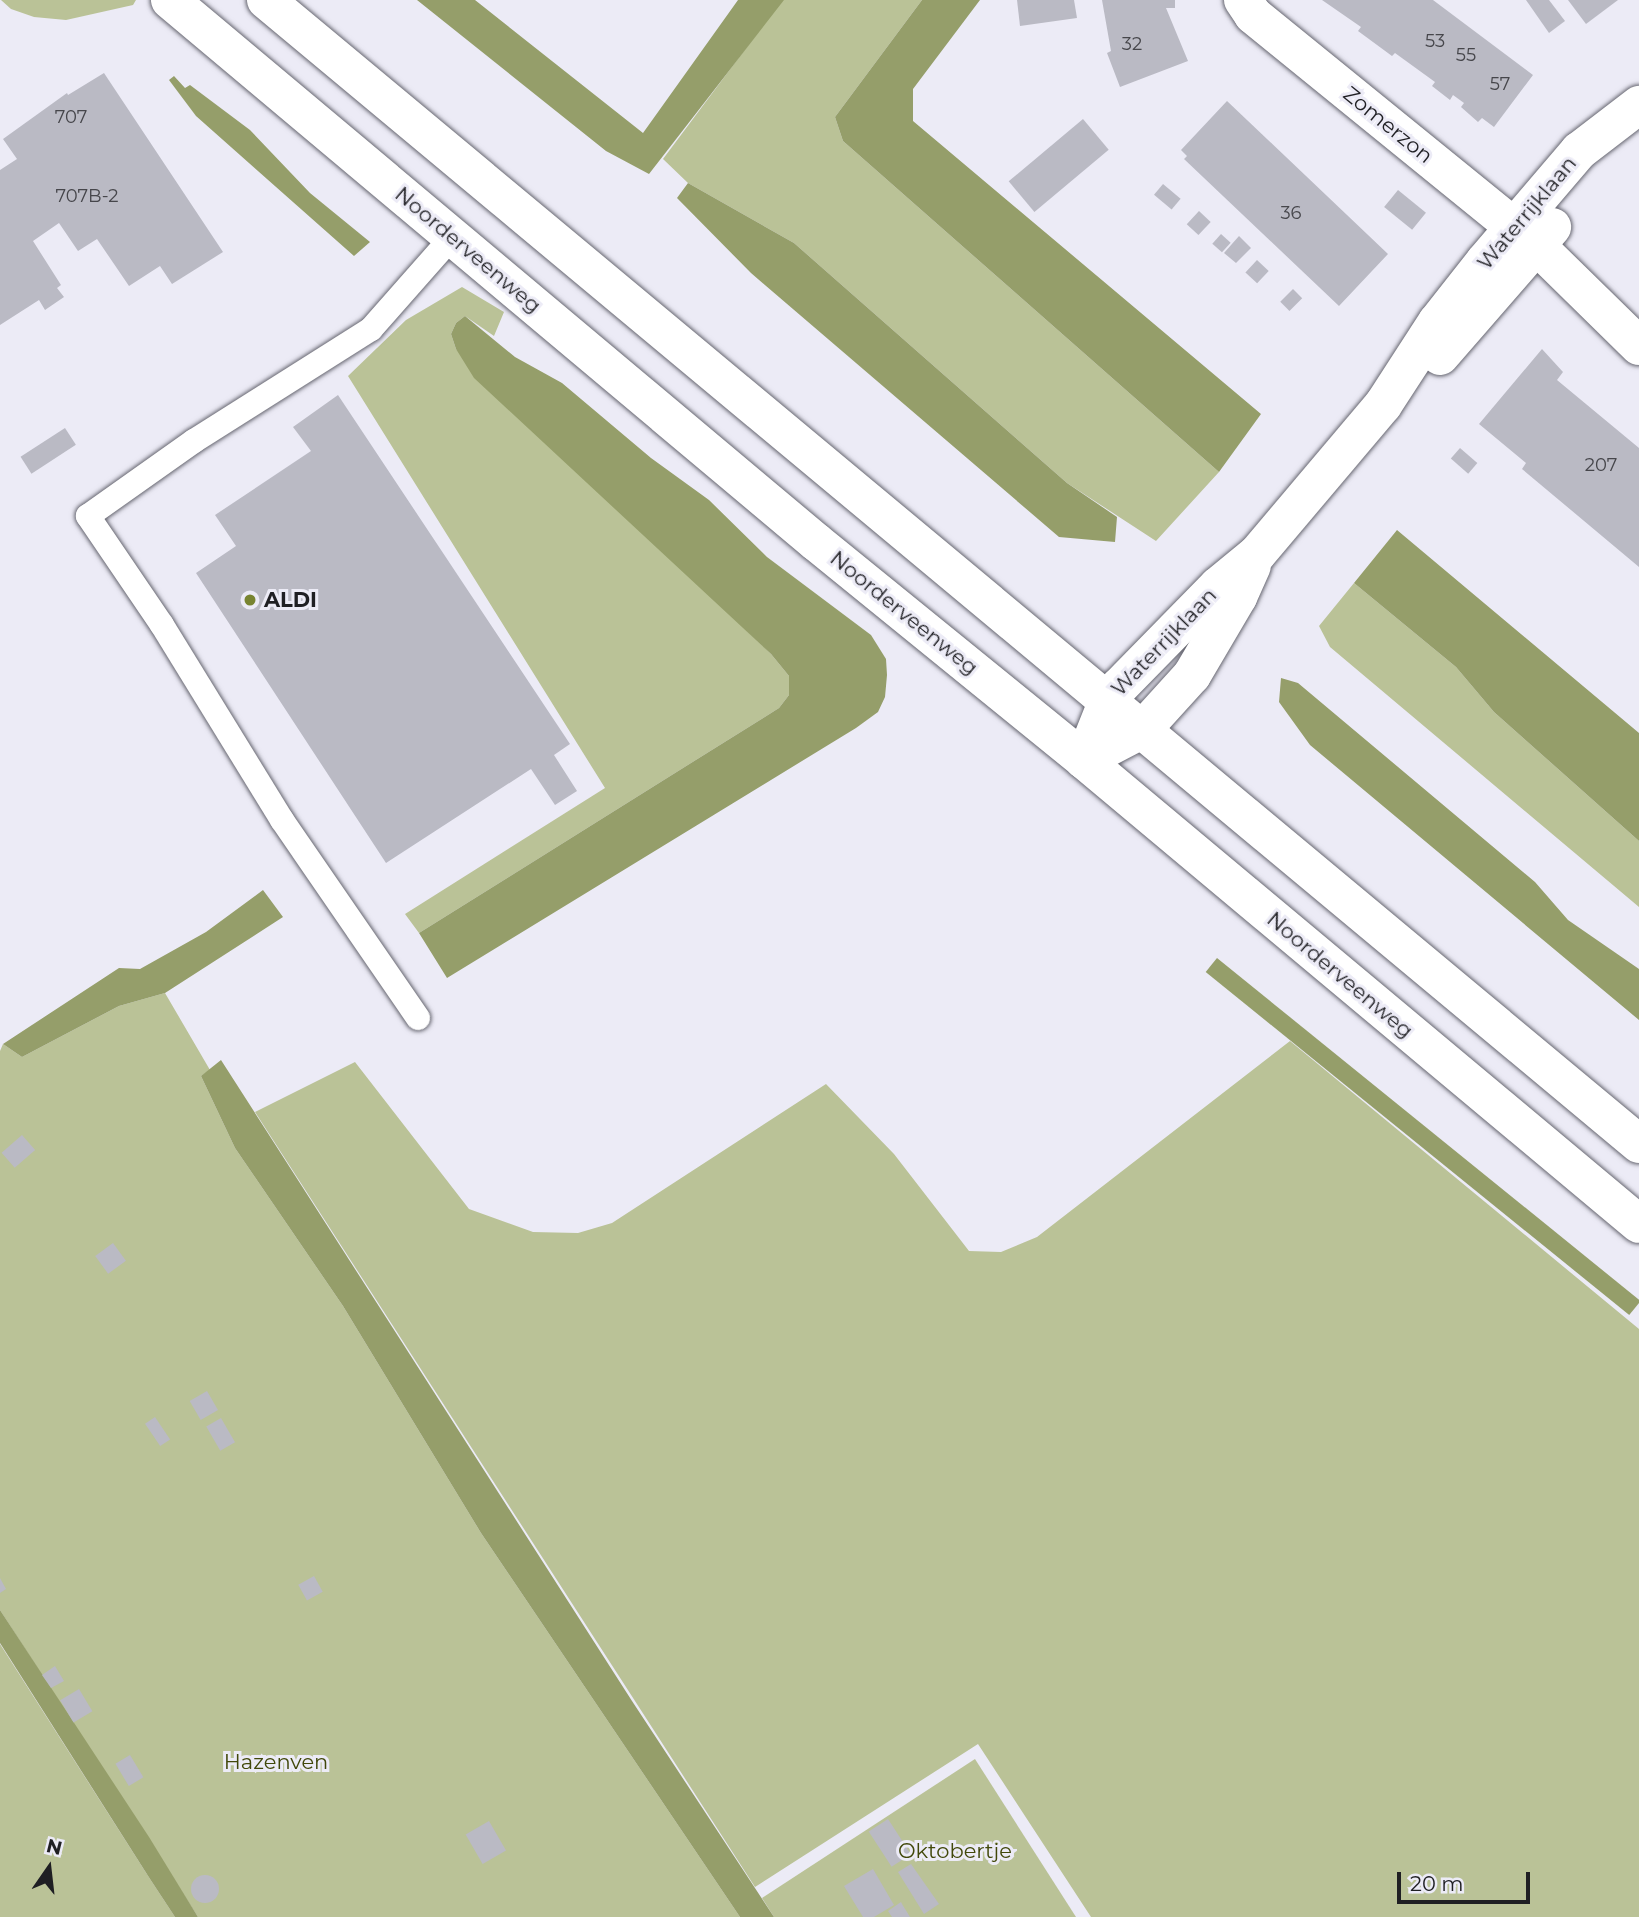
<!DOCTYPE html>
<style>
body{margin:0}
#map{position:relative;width:1639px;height:1917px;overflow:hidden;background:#ecebf6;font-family:Montserrat,sans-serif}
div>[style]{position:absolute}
.green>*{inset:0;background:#bac297}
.water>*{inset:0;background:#959e6a;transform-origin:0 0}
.building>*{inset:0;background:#babac4;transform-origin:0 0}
.round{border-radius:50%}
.roads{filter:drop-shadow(0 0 2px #666670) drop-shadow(0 0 2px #666670)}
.service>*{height:24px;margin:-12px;padding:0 12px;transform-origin:12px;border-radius:12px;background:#fff}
.minor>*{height:38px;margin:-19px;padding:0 19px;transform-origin:19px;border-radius:19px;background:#fff}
.tertiary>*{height:38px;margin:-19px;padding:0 19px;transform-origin:19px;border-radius:19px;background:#fff}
.dots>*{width:19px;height:19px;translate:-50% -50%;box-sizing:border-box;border:4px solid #ecebf6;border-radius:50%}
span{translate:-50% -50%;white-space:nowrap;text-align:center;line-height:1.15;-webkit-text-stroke:6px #ecebf6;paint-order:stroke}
.number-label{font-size:18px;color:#46464b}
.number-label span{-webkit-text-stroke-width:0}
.street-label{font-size:21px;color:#1f1f23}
.poi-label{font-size:21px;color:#1f1f23;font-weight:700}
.left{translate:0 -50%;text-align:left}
.park-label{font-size:21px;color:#41480a}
.north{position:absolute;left:14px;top:1833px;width:70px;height:70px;-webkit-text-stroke:5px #ecebf6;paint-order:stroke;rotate:14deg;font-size:19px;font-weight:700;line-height:28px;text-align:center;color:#1f1f23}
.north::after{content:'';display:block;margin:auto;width:24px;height:32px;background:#1f1f23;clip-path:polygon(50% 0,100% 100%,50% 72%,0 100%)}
.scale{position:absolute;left:1397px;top:1872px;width:133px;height:32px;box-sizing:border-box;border:4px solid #1f1f23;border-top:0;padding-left:9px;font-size:21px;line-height:24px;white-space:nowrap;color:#1f1f23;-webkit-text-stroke:5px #ecebf6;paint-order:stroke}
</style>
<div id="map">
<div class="green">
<div style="clip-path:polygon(1px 0,136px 0,133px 5px,66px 20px,34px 17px,11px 9px)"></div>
<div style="clip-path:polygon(782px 0,922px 0,835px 117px,843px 141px,1219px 472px,1156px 541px,1067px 483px,794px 243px,688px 183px,663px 159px)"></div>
<div style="clip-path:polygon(462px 287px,504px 312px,494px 336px,465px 316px,456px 323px,451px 334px,456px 349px,771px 654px,789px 676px,789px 695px,779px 708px,419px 933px,405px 914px,605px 788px,348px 376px,406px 320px)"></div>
<div style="clip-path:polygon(1354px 583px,1456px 667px,1494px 712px,1639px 841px,1639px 907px,1330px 647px,1319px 626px)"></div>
<div style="clip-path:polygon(165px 993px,210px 1070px,201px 1076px,235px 1148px,343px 1306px,481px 1533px,740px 1917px,198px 1917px,0 1610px,0 1051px,3px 1044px,22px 1057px,119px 1006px)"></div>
<div style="clip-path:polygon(1290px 1041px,1639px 1329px,1639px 1917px,1091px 1917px,978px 1744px,755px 1887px,255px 1112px,355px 1062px,469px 1209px,533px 1232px,578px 1233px,612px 1223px,826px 1084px,894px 1154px,969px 1251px,1001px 1252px,1037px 1237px)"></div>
<div style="clip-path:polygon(0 1644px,150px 1879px,175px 1917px,0 1917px)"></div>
<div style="clip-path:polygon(975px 1759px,1076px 1917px,774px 1917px,762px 1898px)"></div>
</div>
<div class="water">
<div style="clip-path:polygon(417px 0,475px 0,643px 133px,738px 0,784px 0,649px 174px,606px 151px)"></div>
<div style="clip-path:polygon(922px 0,980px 0,913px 89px,913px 121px,1261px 414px,1219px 472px,843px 141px,835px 117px)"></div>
<div style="clip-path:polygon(174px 76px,185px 88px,190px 85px,250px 130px,310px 193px,370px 242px,354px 256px,196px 116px,169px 80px)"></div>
<div style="clip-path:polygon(688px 183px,794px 243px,1067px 483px,1117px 517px,1115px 542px,1059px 537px,751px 273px,677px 198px)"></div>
<div style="clip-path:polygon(465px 316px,515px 357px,562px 383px,651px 458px,709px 500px,767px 557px,871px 635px,886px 659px,887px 675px,885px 697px,878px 712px,856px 728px,447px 978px,419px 933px,779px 708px,789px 695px,789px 676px,771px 654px,474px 378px,456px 349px,451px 334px,456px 323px)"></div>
<div style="clip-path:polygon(1397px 530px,1639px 733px,1639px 841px,1494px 712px,1456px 667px,1354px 583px)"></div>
<div style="clip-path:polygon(1281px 678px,1298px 683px,1535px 882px,1568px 920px,1639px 969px,1639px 1020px,1310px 745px,1279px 702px)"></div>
<div style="clip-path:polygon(263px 890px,283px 917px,165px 993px,119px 1006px,22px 1057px,3px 1044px,119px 968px,140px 969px,206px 932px)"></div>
<div style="left:1217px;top:958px;width:545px;height:18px;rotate:39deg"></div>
<div style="clip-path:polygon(221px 1060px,632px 1701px,774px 1917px,740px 1917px,481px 1533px,343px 1306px,235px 1148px,201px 1076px)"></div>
<div style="clip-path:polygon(0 1610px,149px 1837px,198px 1917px,175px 1917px,150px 1879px,0 1643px)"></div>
</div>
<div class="building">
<div style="clip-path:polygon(1017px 0,1074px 0,1077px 18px,1020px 26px)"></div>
<div style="clip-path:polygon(1102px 0,1175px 0,1175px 8px,1166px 8px,1188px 61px,1120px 87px,1107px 53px,1111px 51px)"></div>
<div style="clip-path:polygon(1322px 0,1433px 0,1533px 75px,1494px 127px,1482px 118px,1478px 122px,1461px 107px,1464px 103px,1453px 95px,1450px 100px,1432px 86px,1435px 82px,1395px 53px,1392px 56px,1358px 31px,1361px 27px)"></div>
<div style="clip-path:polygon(1526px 0,1549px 0,1565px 21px,1549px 33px)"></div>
<div style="clip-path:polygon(1568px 0,1618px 0,1586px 24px)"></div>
<div style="clip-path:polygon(104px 73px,223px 252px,172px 284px,160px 266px,129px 286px,97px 239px,78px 251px,59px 223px,33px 241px,61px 285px,57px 288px,64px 297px,45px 310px,39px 300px,0 325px,0 170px,17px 159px,3px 139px,67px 93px,68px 95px)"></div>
<div style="clip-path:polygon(1227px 101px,1388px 254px,1339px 306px,1184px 159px,1187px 156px,1181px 150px)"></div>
<div style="left:1083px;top:119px;width:40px;height:97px;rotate:50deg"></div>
<div style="left:1163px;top:184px;width:23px;height:14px;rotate:40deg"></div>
<div style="left:1398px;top:190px;width:36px;height:22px;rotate:39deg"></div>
<div style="left:1199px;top:211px;width:16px;height:18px;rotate:43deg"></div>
<div style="left:1221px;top:234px;width:13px;height:13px;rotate:42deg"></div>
<div style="clip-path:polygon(1239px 236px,1251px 248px,1236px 263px,1224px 253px)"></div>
<div style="left:1257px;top:260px;width:16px;height:17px;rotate:43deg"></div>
<div style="left:1293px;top:289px;width:13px;height:18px;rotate:45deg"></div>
<div style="clip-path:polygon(1542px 349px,1563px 372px,1557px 380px,1639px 448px,1639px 567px,1522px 469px,1526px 463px,1479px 424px)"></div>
<div style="clip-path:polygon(338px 395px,570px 744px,554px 755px,577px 791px,555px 805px,531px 769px,386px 863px,196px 573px,236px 546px,215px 515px,311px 451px,293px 427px)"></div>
<div style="left:65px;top:428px;width:20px;height:53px;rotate:57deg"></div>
<div style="left:1460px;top:448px;width:23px;height:14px;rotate:41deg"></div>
<div style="left:22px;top:1135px;width:20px;height:27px;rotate:49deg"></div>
<div style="left:113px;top:1243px;width:22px;height:22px;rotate:54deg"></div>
<div style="left:207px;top:1391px;width:22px;height:20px;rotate:60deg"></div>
<div style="left:155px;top:1417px;width:27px;height:12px;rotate:56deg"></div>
<div style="left:221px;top:1418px;width:28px;height:17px;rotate:60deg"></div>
<div style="left:314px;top:1576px;width:18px;height:18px;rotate:61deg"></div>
<div style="clip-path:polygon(0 1578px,6px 1589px,0 1593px)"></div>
<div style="clip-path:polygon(55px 1666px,64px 1681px,51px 1688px,42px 1675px)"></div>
<div style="left:79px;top:1689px;width:26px;height:22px;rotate:59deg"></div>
<div style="left:130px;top:1755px;width:26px;height:17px;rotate:59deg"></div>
<div style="left:888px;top:1819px;width:42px;height:23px;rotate:57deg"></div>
<div style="left:489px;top:1821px;width:34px;height:27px;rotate:60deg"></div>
<div style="clip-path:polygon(911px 1864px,939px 1904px,924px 1914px,898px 1872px)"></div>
<div style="clip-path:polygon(873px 1869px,894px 1905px,874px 1917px,863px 1917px,844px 1886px)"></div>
<div class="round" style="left:191px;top:1875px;width:28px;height:28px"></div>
<div style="clip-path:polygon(901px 1902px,902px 1904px,910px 1917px,892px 1917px,888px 1911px)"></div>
</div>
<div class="roads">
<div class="service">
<div style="left:418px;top:1018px;width:240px;rotate:-124.5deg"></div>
<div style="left:282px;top:820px;width:229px;rotate:-121.6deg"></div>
<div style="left:162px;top:625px;width:132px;rotate:-124.2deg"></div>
<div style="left:88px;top:516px;width:130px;rotate:-35.3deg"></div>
<div style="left:194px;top:441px;width:209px;rotate:-32.3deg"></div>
<div style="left:371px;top:329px;width:123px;rotate:-48.6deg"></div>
</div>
<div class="minor">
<div style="left:1243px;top:0;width:18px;rotate:56deg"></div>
<div style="left:1253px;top:15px;width:366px;rotate:39.1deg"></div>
<div style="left:1537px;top:246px;width:143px;rotate:44.4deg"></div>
<div style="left:1440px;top:356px;width:171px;rotate:-49deg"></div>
<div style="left:1084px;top:760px;width:65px;rotate:-68.2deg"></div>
<div style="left:1108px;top:700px;width:17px;rotate:-50deg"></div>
<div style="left:1119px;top:687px;width:141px;rotate:-45.6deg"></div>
<div style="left:1218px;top:586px;width:50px;rotate:-39.4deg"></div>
<div style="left:1257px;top:554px;width:195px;rotate:-49.8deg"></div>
<div style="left:1383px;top:405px;width:99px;rotate:-57deg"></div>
<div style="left:1437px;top:322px;width:78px;rotate:-51.8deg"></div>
<div style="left:1485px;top:261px;width:145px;rotate:-49.5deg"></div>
<div style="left:1579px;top:151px;width:76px;rotate:-37.5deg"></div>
<div style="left:1084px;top:760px;width:67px;rotate:-27.7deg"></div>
<div style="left:1143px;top:729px;width:73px;rotate:-47.8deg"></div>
<div style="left:1192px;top:675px;width:91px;rotate:-59.5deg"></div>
<div style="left:1238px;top:597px;width:34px;rotate:-66deg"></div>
</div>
<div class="tertiary">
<div style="left:170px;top:0;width:843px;rotate:40deg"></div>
<div style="left:816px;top:542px;width:345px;rotate:39.1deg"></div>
<div style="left:1084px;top:760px;width:723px;rotate:39.9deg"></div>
<div style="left:266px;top:0;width:1787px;rotate:39.8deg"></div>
</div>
</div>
<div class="dots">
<div style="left:250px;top:600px;background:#788431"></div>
</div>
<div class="number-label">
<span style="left:1435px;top:41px">53</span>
<span style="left:1132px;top:44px">32</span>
<span style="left:1466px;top:55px">55</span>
<span style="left:1500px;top:84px">57</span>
<span style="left:71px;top:117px">707</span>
<span style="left:87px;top:196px">707B-2</span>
<span style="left:1291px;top:213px">36</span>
<span style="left:1601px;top:465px">207</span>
</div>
<div class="street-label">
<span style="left:1388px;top:125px;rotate:39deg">Zomerzon</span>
<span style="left:1527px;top:213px;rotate:-50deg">Waterrijklaan</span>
<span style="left:468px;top:250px;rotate:40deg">Noorderveenweg</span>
<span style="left:904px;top:613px;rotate:39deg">Noorderveenweg</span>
<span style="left:1164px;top:642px;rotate:-46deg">Waterrijklaan</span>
<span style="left:1340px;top:975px;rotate:40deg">Noorderveenweg</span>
</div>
<div class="poi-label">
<span class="left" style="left:264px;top:600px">ALDI</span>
</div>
<div class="park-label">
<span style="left:276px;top:1762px">Hazenven</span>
<span style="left:955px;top:1851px">Oktobertje</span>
</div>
<div class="north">N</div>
<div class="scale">20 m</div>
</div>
